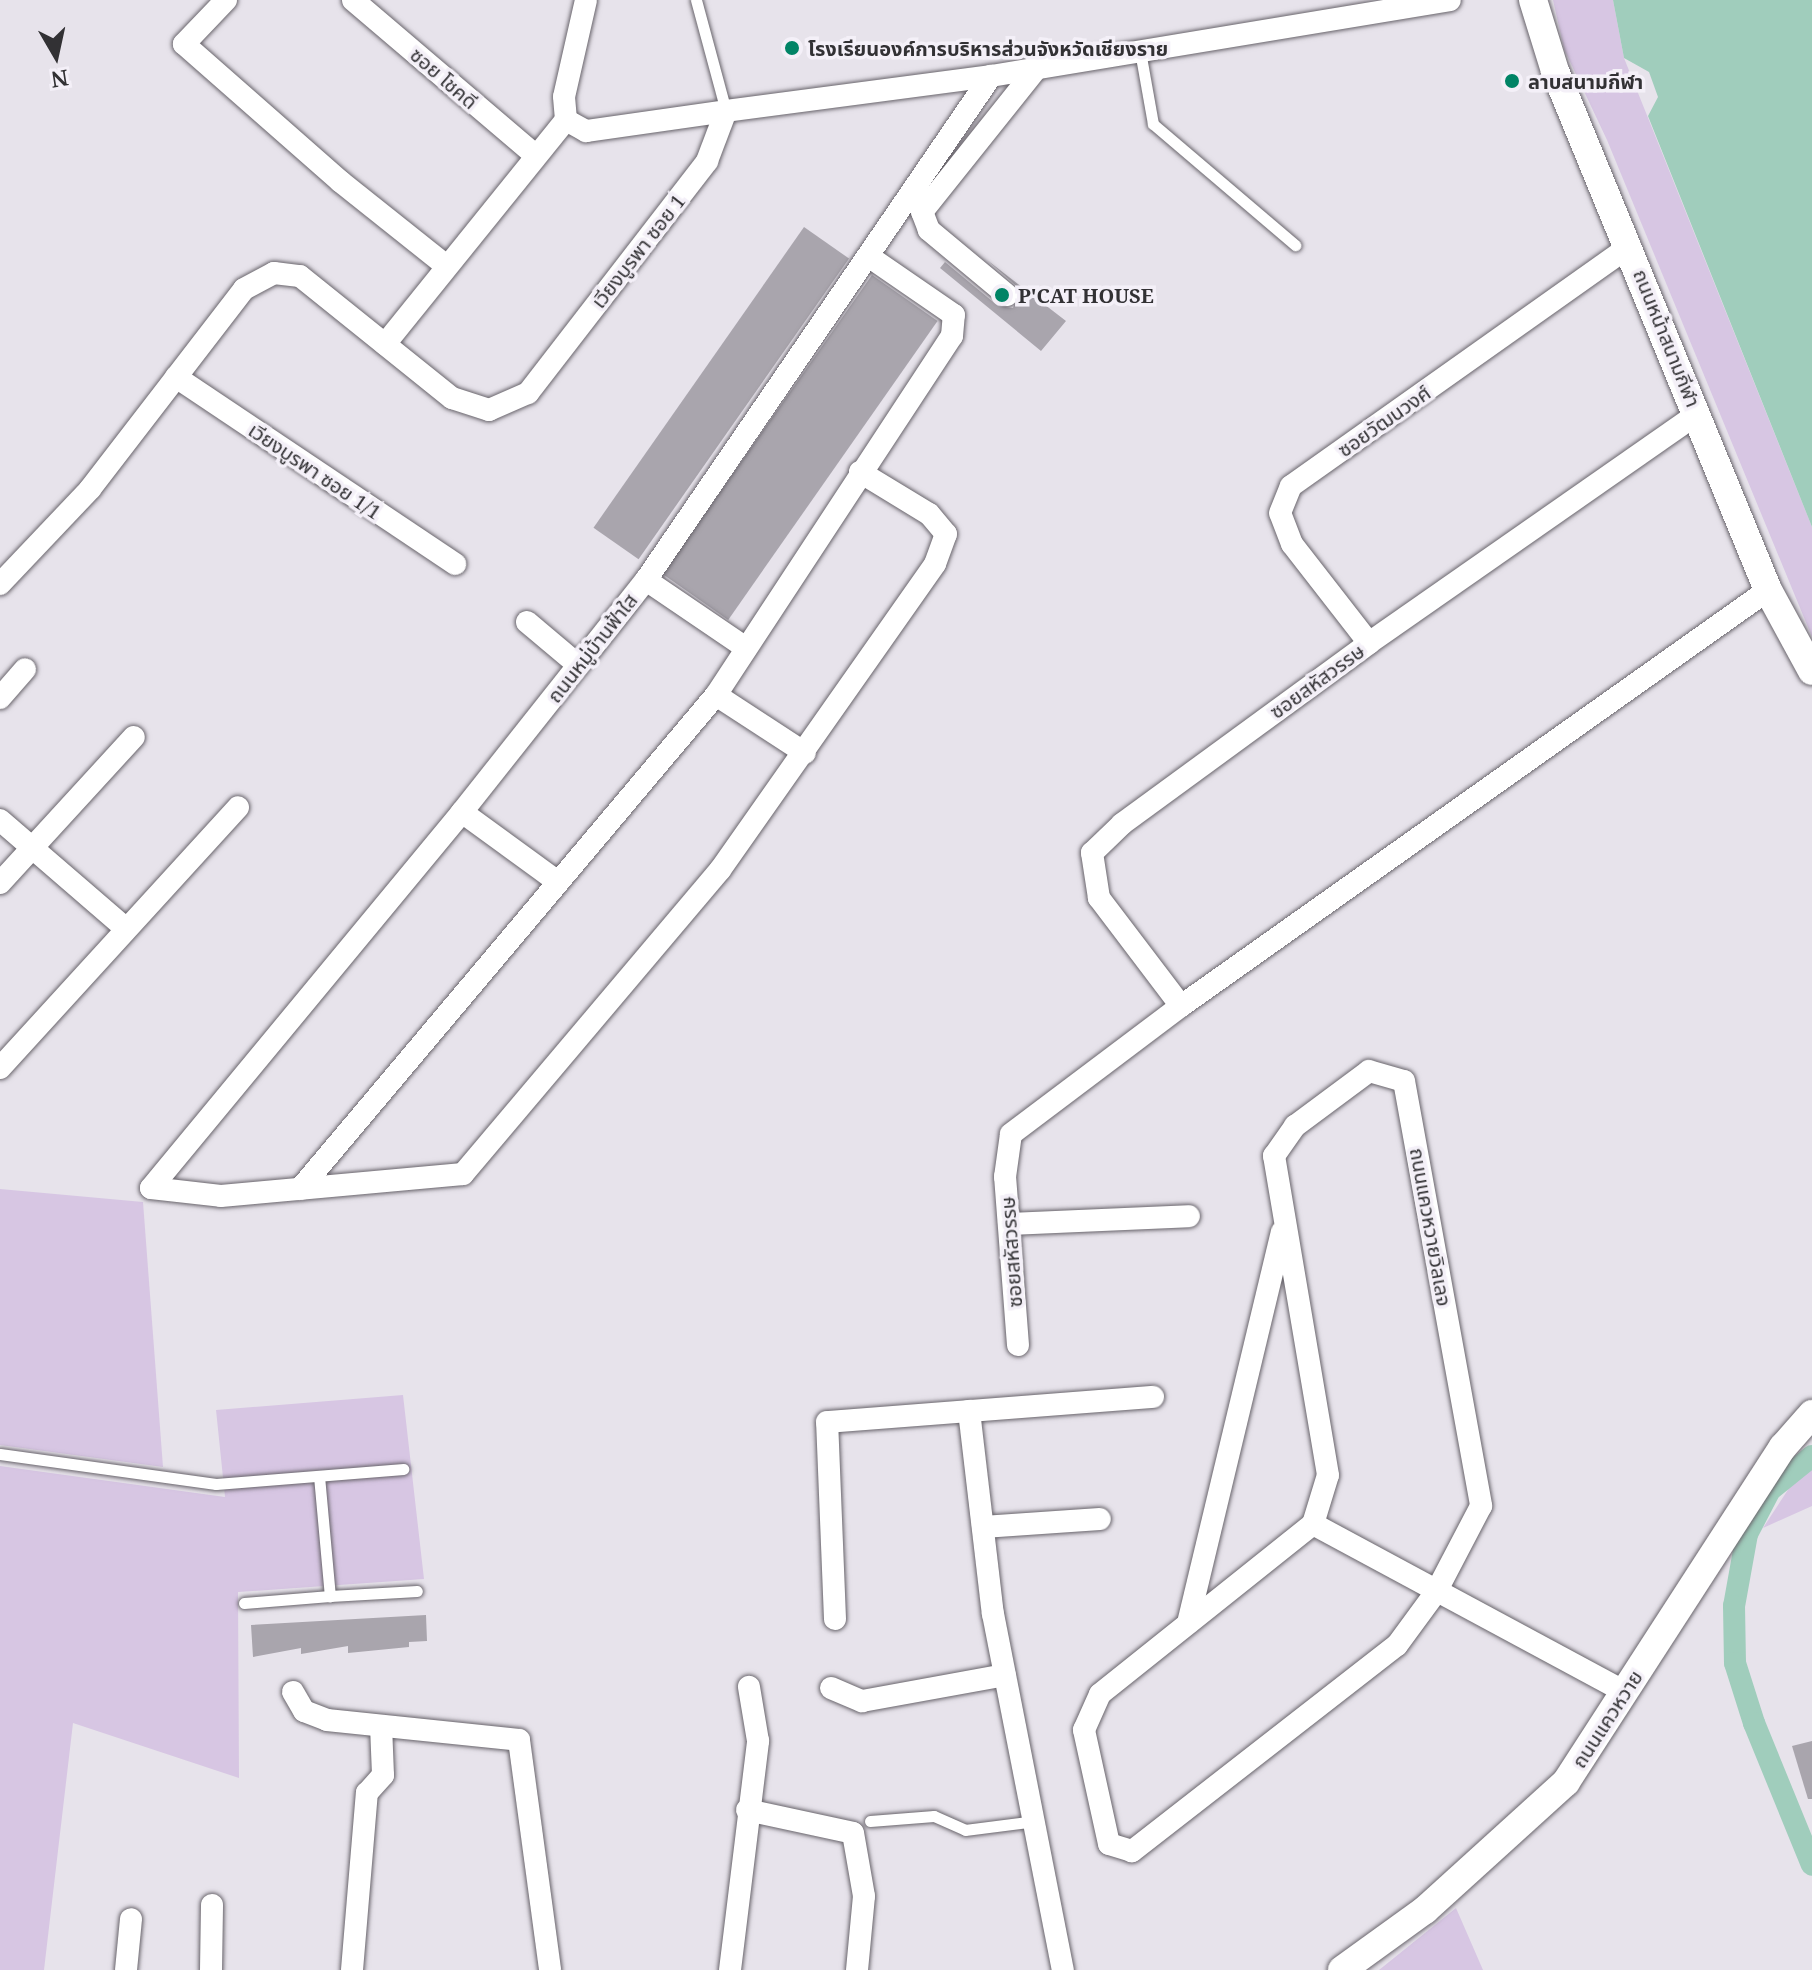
<!DOCTYPE html>
<meta charset="utf-8">
<style>
body{margin:0}
#map{position:relative;width:1812px;height:1970px;overflow:hidden;background:#e7e3eb;font-family:"Noto Serif","Noto Sans Thai",serif}
div>[style]{position:absolute}
.green>*{inset:0;background:#d7c6e3}
.water>*{inset:0;background:#a0cdbc}
.canal>*{height:22px;margin:-11px;padding:0 11px;transform-origin:11px;border-radius:11px;background:#a0cdbc}
.building>*{inset:0;background:#a9a5ad;transform-origin:0 0}
.roads{filter:drop-shadow(0 0 2px #68646b) drop-shadow(0 0 2px #68646b)}
.service>*{height:11px;margin:-5.5px;padding:0 5.5px;transform-origin:5.5px;border-radius:5.5px;background:#fff}
.minor>*{height:22px;margin:-11px;padding:0 11px;transform-origin:11px;border-radius:11px;background:#fff}
.tertiary>*{height:28px;margin:-14px;padding:0 14px;transform-origin:14px;border-radius:14px;background:#fff}
.dots>*{width:22px;height:22px;translate:-50% -50%;box-sizing:border-box;border:4px solid #f4f0f8;border-radius:50%}
span{translate:-50% -50%;white-space:nowrap;text-align:center;line-height:1.15;-webkit-text-stroke:7px #f4f0f8;paint-order:stroke}
.poi-label{font-size:20px;color:#323134;font-weight:700}
.left{translate:0 -50%;text-align:left}
.street-label{font-size:20px;color:#323134}
.north{position:absolute;left:16px;top:16px;width:80px;height:80px;-webkit-text-stroke:6px #f4f0f8;paint-order:stroke;rotate:171deg;font-size:22px;font-weight:700;line-height:32px;text-align:center;color:#323134}
.north::after{content:'';display:block;margin:auto;width:28px;height:36px;background:#323134;clip-path:polygon(50% 0,100% 100%,50% 72%,0 100%)}
</style>
<div id="map">
<div class="green">
<div style="clip-path:polygon(1553px 0,1613px 0,1624px 58px,1812px 527px,1812px 637px,1607px 140px,1564px 49px)"></div>
<div style="clip-path:polygon(0 1189px,143px 1202px,163px 1467px,0 1445px)"></div>
<div style="clip-path:polygon(403px 1395px,424px 1579px,238px 1592px,239px 1778px,73px 1723px,44px 1970px,0 1970px,0 1466px,225px 1497px,216px 1410px)"></div>
<div style="clip-path:polygon(1812px 1452px,1812px 1506px,1763px 1528px,1812px 1453px)"></div>
<div style="clip-path:polygon(1456px 1908px,1483px 1970px,1379px 1970px,1384px 1966px)"></div>
</div>
<div class="water">
<div style="clip-path:polygon(1613px 0,1812px 0,1812px 527px,1648px 116px,1658px 97px,1649px 72px,1624px 58px)"></div>
</div>
<div class="canal">
<div style="left:1812px;top:1456px;width:54px;rotate:141deg"></div>
<div style="left:1770px;top:1490px;width:50px;rotate:117.6deg"></div>
<div style="left:1747px;top:1534px;width:73px;rotate:100.2deg"></div>
<div style="left:1734px;top:1606px;width:57px;rotate:89deg"></div>
<div style="left:1735px;top:1663px;width:63px;rotate:72.4deg"></div>
<div style="left:1754px;top:1723px;width:153px;rotate:67.8deg"></div>
</div>
<div class="building">
<div style="left:804px;top:227px;width:55px;height:367px;rotate:35deg"></div>
<div style="clip-path:polygon(987px 260px,1066px 321px,1041px 351px,940px 268px,945px 262px,998px 306px,1013px 308px,1020px 289px)"></div>
<div style="left:872px;top:275px;width:80px;height:365px;rotate:35deg"></div>
<div style="clip-path:polygon(426px 1615px,427px 1641px,409px 1642px,409px 1647px,348px 1653px,348px 1646px,301px 1654px,301px 1648px,253px 1657px,251px 1625px)"></div>
<div style="clip-path:polygon(1812px 1741px,1812px 1799px,1808px 1799px,1792px 1746px)"></div>
</div>
<div class="roads">
<div class="service">
<div style="left:696px;top:0;width:115px;rotate:74.9deg"></div>
<div style="left:1140px;top:51px;width:74px;rotate:79.9deg"></div>
<div style="left:1153px;top:124px;width:187px;rotate:40.4deg"></div>
<div style="left:0;top:1454px;width:218px;rotate:7.9deg"></div>
<div style="left:216px;top:1484px;width:188px;rotate:-4.6deg"></div>
<div style="left:319px;top:1476px;width:121px;rotate:84.8deg"></div>
<div style="left:330px;top:1596px;width:87px;rotate:-3.3deg"></div>
<div style="left:244px;top:1603px;width:86px;rotate:-4.7deg"></div>
<div style="left:870px;top:1821px;width:64px;rotate:-4.5deg"></div>
<div style="left:934px;top:1816px;width:34px;rotate:24deg"></div>
<div style="left:965px;top:1830px;width:71px;rotate:-7.3deg"></div>
</div>
<div class="minor">
<div style="left:226px;top:0;width:61px;rotate:133.7deg"></div>
<div style="left:184px;top:44px;width:209px;rotate:41.3deg"></div>
<div style="left:341px;top:182px;width:132px;rotate:38.5deg"></div>
<div style="left:353px;top:0;width:240px;rotate:40.4deg"></div>
<div style="left:586px;top:0;width:99px;rotate:102.8deg"></div>
<div style="left:564px;top:97px;width:23px;rotate:85deg"></div>
<div style="left:566px;top:120px;width:23px;rotate:29deg"></div>
<div style="left:586px;top:131px;width:141px;rotate:-8.1deg"></div>
<div style="left:1007px;top:295px;width:102px;rotate:-140.2deg"></div>
<div style="left:929px;top:230px;width:19px;rotate:-111deg"></div>
<div style="left:922px;top:212px;width:184px;rotate:-51.4deg"></div>
<div style="left:385px;top:344px;width:288px;rotate:-51.1deg"></div>
<div style="left:176px;top:377px;width:336px;rotate:33.8deg"></div>
<div style="left:646px;top:580px;width:121px;rotate:34.2deg"></div>
<div style="left:0;top:584px;width:131px;rotate:-46.5deg"></div>
<div style="left:90px;top:489px;width:252px;rotate:-52.4deg"></div>
<div style="left:244px;top:289px;width:34px;rotate:-28deg"></div>
<div style="left:274px;top:273px;width:26px;rotate:7deg"></div>
<div style="left:300px;top:276px;width:195px;rotate:38.8deg"></div>
<div style="left:452px;top:398px;width:39px;rotate:18deg"></div>
<div style="left:489px;top:410px;width:43px;rotate:-23.6deg"></div>
<div style="left:528px;top:393px;width:293px;rotate:-52.3deg"></div>
<div style="left:707px;top:161px;width:53px;rotate:-69.2deg"></div>
<div style="left:726px;top:111px;width:267px;rotate:-7.5deg"></div>
<div style="left:991px;top:76px;width:465px;rotate:-9.4deg"></div>
<div style="left:527px;top:622px;width:67px;rotate:40.1deg"></div>
<div style="left:1369px;top:643px;width:125px;rotate:-127.9deg"></div>
<div style="left:1292px;top:544px;width:33px;rotate:-111deg"></div>
<div style="left:1280px;top:513px;width:29px;rotate:-68deg"></div>
<div style="left:1291px;top:486px;width:415px;rotate:-35.3deg"></div>
<div style="left:716px;top:695px;width:106px;rotate:33.1deg"></div>
<div style="left:0;top:698px;width:38px;rotate:-49deg"></div>
<div style="left:462px;top:812px;width:119px;rotate:36.1deg"></div>
<div style="left:0;top:820px;width:164px;rotate:40.8deg"></div>
<div style="left:0;top:883px;width:198px;rotate:-47.5deg"></div>
<div style="left:1181px;top:1006px;width:136px;rotate:-127.2deg"></div>
<div style="left:1099px;top:898px;width:46px;rotate:-98.8deg"></div>
<div style="left:1092px;top:853px;width:42px;rotate:-44deg"></div>
<div style="left:1122px;top:824px;width:306px;rotate:-36.2deg"></div>
<div style="left:1369px;top:643px;width:400px;rotate:-34.9deg"></div>
<div style="left:0;top:1068px;width:353px;rotate:-47.6deg"></div>
<div style="left:1369px;top:1071px;width:36px;rotate:16deg"></div>
<div style="left:1404px;top:1081px;width:432px;rotate:79.7deg"></div>
<div style="left:1481px;top:1506px;width:97px;rotate:117.6deg"></div>
<div style="left:1436px;top:1592px;width:66px;rotate:126.3deg"></div>
<div style="left:1397px;top:1645px;width:336px;rotate:142.1deg"></div>
<div style="left:1132px;top:1851px;width:24px;rotate:-163deg"></div>
<div style="left:1109px;top:1844px;width:117px;rotate:-102.4deg"></div>
<div style="left:1084px;top:1730px;width:39px;rotate:-66deg"></div>
<div style="left:1100px;top:1694px;width:273px;rotate:-38.6deg"></div>
<div style="left:1313px;top:1524px;width:51px;rotate:-73deg"></div>
<div style="left:1328px;top:1475px;width:324px;rotate:-99.6deg"></div>
<div style="left:1274px;top:1156px;width:37px;rotate:-55deg"></div>
<div style="left:1295px;top:1126px;width:92px;rotate:-36.6deg"></div>
<div style="left:151px;top:1188px;width:488px;rotate:-50.4deg"></div>
<div style="left:462px;top:812px;width:296px;rotate:-51.6deg"></div>
<div style="left:646px;top:580px;width:611px;rotate:-55.61deg"></div>
<div style="left:151px;top:1188px;width:70px;rotate:6.5deg"></div>
<div style="left:221px;top:1196px;width:243px;rotate:-5.2deg"></div>
<div style="left:463px;top:1174px;width:398px;rotate:-49.8deg"></div>
<div style="left:720px;top:870px;width:374px;rotate:-54.9deg"></div>
<div style="left:935px;top:564px;width:32px;rotate:-70deg"></div>
<div style="left:946px;top:534px;width:26px;rotate:-130deg"></div>
<div style="left:929px;top:514px;width:81px;rotate:-148.7deg"></div>
<div style="left:300px;top:1189px;width:646px;rotate:-49.9deg"></div>
<div style="left:716px;top:695px;width:430px;rotate:-56.7deg"></div>
<div style="left:952px;top:336px;width:21px;rotate:-85deg"></div>
<div style="left:954px;top:315px;width:101px;rotate:-145.5deg"></div>
<div style="left:1009px;top:1224px;width:180px;rotate:-2.5deg"></div>
<div style="left:1018px;top:1345px;width:169px;rotate:-94.4deg"></div>
<div style="left:1005px;top:1177px;width:43px;rotate:-82.1deg"></div>
<div style="left:1011px;top:1134px;width:213px;rotate:-37deg"></div>
<div style="left:1181px;top:1006px;width:719px;rotate:-35.32deg"></div>
<div style="left:969px;top:1411px;width:204px;rotate:83.3deg"></div>
<div style="left:993px;top:1614px;width:363px;rotate:78.9deg"></div>
<div style="left:1313px;top:1524px;width:354px;rotate:28.3deg"></div>
<div style="left:983px;top:1527px;width:117px;rotate:-3.9deg"></div>
<div style="left:835px;top:1619px;width:197px;rotate:-92.3deg"></div>
<div style="left:827px;top:1422px;width:327px;rotate:-4.4deg"></div>
<div style="left:1188px;top:1623px;width:402px;rotate:-76.5deg"></div>
<div style="left:831px;top:1688px;width:34px;rotate:23deg"></div>
<div style="left:862px;top:1701px;width:145px;rotate:-10.3deg"></div>
<div style="left:293px;top:1692px;width:22px;rotate:60deg"></div>
<div style="left:304px;top:1711px;width:25px;rotate:21deg"></div>
<div style="left:327px;top:1720px;width:193px;rotate:5.9deg"></div>
<div style="left:519px;top:1740px;width:232px;rotate:82.3deg"></div>
<div style="left:747px;top:1810px;width:108px;rotate:12.2deg"></div>
<div style="left:853px;top:1833px;width:64px;rotate:80.1deg"></div>
<div style="left:864px;top:1896px;width:74px;rotate:95.4deg"></div>
<div style="left:126px;top:1970px;width:51px;rotate:-84.4deg"></div>
<div style="left:211px;top:1970px;width:65px;rotate:-89.1deg"></div>
<div style="left:352px;top:1970px;width:178px;rotate:-85.2deg"></div>
<div style="left:367px;top:1793px;width:24px;rotate:-48deg"></div>
<div style="left:383px;top:1775px;width:49px;rotate:-92.3deg"></div>
<div style="left:730px;top:1970px;width:231px;rotate:-83deg"></div>
<div style="left:758px;top:1741px;width:55px;rotate:-99.5deg"></div>
</div>
<div class="tertiary">
<div style="left:1533px;top:0;width:74px;rotate:72.8deg"></div>
<div style="left:1555px;top:71px;width:561px;rotate:67.69deg"></div>
<div style="left:1768px;top:590px;width:92px;rotate:61.5deg"></div>
<div style="left:1342px;top:1970px;width:102px;rotate:-35.9deg"></div>
<div style="left:1425px;top:1910px;width:190px;rotate:-42.2deg"></div>
<div style="left:1566px;top:1782px;width:399px;rotate:-57.1deg"></div>
<div style="left:1783px;top:1447px;width:44px;rotate:-48.7deg"></div>
</div>
</div>
<div class="dots">
<div style="left:792px;top:48px;background:#018466"></div>
<div style="left:1512px;top:81px;background:#018466"></div>
<div style="left:1002px;top:295px;background:#018466"></div>
</div>
<div class="poi-label">
<span class="left" style="left:808px;top:48px">โรงเรียนองค์การบริหารส่วนจังหวัดเชียงราย</span>
<span class="left" style="left:1528px;top:81px">ลาบสนามกีฬา</span>
<span class="left" style="left:1018px;top:295px">P'CAT HOUSE</span>
</div>
<div class="street-label">
<span style="left:444px;top:78px;rotate:41deg">ซอย โชคดี</span>
<span style="left:638px;top:251px;rotate:-52deg">เวียงบูรพา ซอย 1</span>
<span style="left:1667px;top:338px;rotate:68deg">ถนนหน้าสนามกีฬา</span>
<span style="left:1384px;top:421px;rotate:-35deg">ซอยวัฒนวงศ์</span>
<span style="left:315px;top:471px;rotate:34deg">เวียงบูรพา ซอย 1/1</span>
<span style="left:592px;top:648px;rotate:-52deg">ถนนหมู่บ้านฟ้าใส</span>
<span style="left:1317px;top:681px;rotate:-36deg">ซอยสหัสวรรษ</span>
<span style="left:1431px;top:1227px;rotate:80deg">ถนนแควหวายวิลเลจ</span>
<span style="left:1011px;top:1252px;rotate:-94deg">ซอยสหัสวรรษ</span>
<span style="left:1607px;top:1719px;rotate:-57deg">ถนนแควหวาย</span>
</div>
<div class="north">N</div>
</div>
